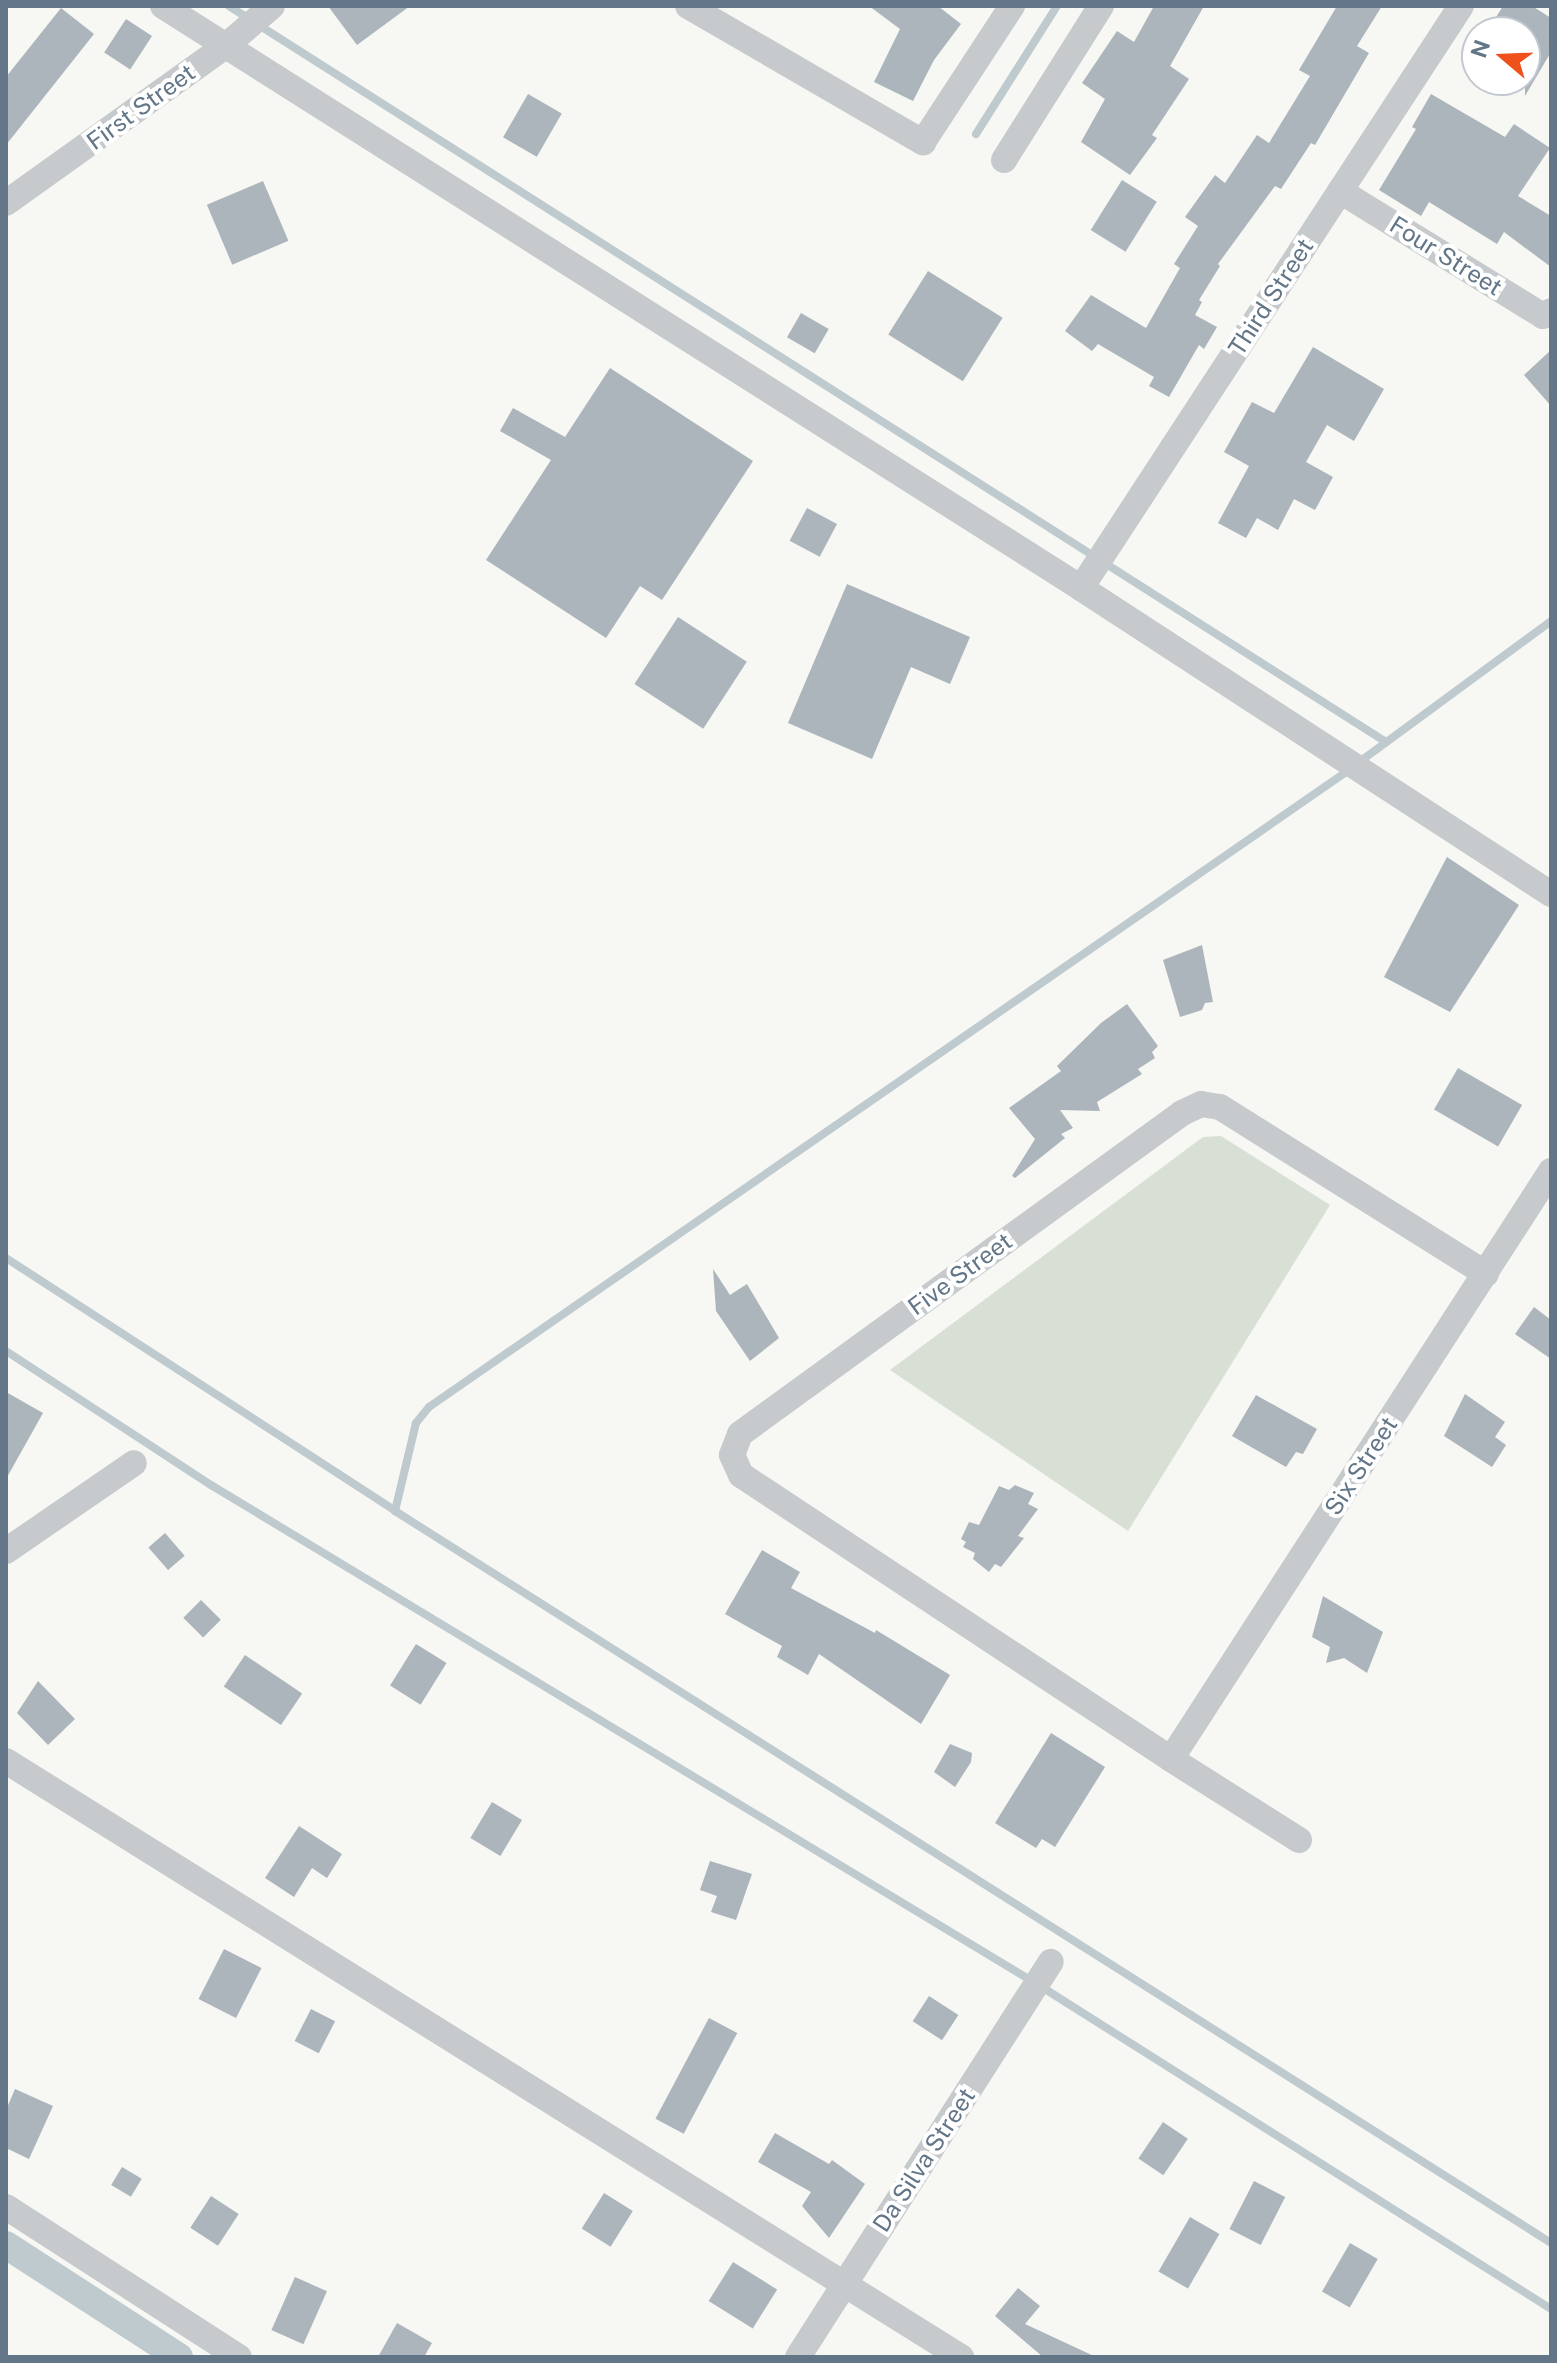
<!DOCTYPE html>
<style>
body{margin:0}
#map{position:relative;width:1557px;height:2363px;overflow:hidden;background:#f7f7f3;font-family:"Public Sans",sans-serif}
div>[style]{position:absolute}
.green>*{inset:0;background:#d8dfd4}
.stream>*{height:8px;margin:-4px;padding:0 4px;transform-origin:4px;border-radius:4px;background:#bfcacf}
.canal>*{height:28px;margin:-14px;padding:0 14px;transform-origin:14px;border-radius:14px;background:#bfcacf}
.building>*{inset:0;background:#acb5bb;transform-origin:0 0}
.street>*{height:26px;margin:-13px;padding:0 13px;transform-origin:13px;border-radius:13px;background:#c6cacd}
span{translate:-50% -50%;white-space:nowrap;text-align:center;line-height:1.15;-webkit-text-stroke:8px #fff;paint-order:stroke}
.street-label{font-size:24px;color:#637687}
.frame{position:absolute;inset:0;border:8px solid #637687;pointer-events:none}
.north{position:absolute;left:1461px;top:16px;width:80px;height:80px;box-sizing:border-box;background:#fff;border:2px solid #c1c8cf;border-radius:50%;rotate:289deg;font-size:22px;font-weight:700;line-height:32px;text-align:center;color:#637687}
.north::after{content:'';display:block;margin:auto;width:28px;height:36px;background:#f0501a;clip-path:polygon(50% 0,100% 100%,50% 72%,0 100%)}
</style>
<div id="map">
<div class="green">
<div style="clip-path:polygon(1221px 1136px,1330px 1205px,1128px 1531px,890px 1370px,1203px 1137px)"></div>
</div>
<div class="stream">
<div style="left:229px;top:6px;width:1371px;rotate:32.46deg"></div>
<div style="left:976px;top:134px;width:151px;rotate:-57.7deg"></div>
<div style="left:6px;top:1258px;width:464px;rotate:33deg"></div>
<div style="left:395px;top:1511px;width:1368px;rotate:32.34deg"></div>
<div style="left:6px;top:1351px;width:245px;rotate:33.2deg"></div>
<div style="left:211px;top:1485px;width:965px;rotate:31.14deg"></div>
<div style="left:1037px;top:1984px;width:608px;rotate:32.3deg"></div>
<div style="left:395px;top:1511px;width:90px;rotate:-76.6deg"></div>
<div style="left:416px;top:1423px;width:21px;rotate:-51deg"></div>
<div style="left:429px;top:1407px;width:1112px;rotate:-34.7deg"></div>
<div style="left:1343px;top:774px;width:258px;rotate:-36.3deg"></div>
</div>
<div class="canal">
<div style="left:6px;top:2245px;width:206px;rotate:32.9deg"></div>
</div>
<div class="building">
<div style="clip-path:polygon(328px 6px,410px 6px,357px 45px)"></div>
<div style="clip-path:polygon(869px 6px,938px 6px,961px 24px,934px 60px,913px 101px,874px 82px,900px 29px)"></div>
<div style="clip-path:polygon(1154px 6px,1204px 6px,1170px 66px,1189px 79px,1152px 135px,1157px 138px,1130px 175px,1081px 142px,1105px 99px,1082px 83px,1117px 31px,1134px 42px)"></div>
<div style="clip-path:polygon(1337px 6px,1382px 6px,1357px 46px,1369px 53px,1315px 145px,1311px 143px,1281px 189px,1275px 186px,1218px 264px,1220px 266px,1199px 300px,1202px 302px,1195px 315px,1217px 327px,1204px 349px,1199px 345px,1169px 397px,1149px 386px,1154px 377px,1098px 344px,1092px 351px,1065px 331px,1091px 295px,1146px 328px,1180px 268px,1174px 264px,1198px 226px,1185px 217px,1215px 175px,1225px 183px,1257px 135px,1269px 143px,1310px 76px,1299px 70px)"></div>
<div style="clip-path:polygon(1503px 6px,1532px 6px,1551px 18px,1551px 52px,1525px 96px,1525px 32px,1487px 32px)"></div>
<div style="clip-path:polygon(61px 8px,94px 34px,6px 145px,6px 77px)"></div>
<div style="left:126px;top:19px;width:31px;height:40px;rotate:33deg"></div>
<div style="left:528px;top:94px;width:39px;height:50px;rotate:30deg"></div>
<div style="clip-path:polygon(1431px 94px,1505px 137px,1514px 124px,1550px 148px,1518px 196px,1551px 216px,1551px 267px,1504px 232px,1497px 244px,1429px 202px,1421px 216px,1379px 190px,1416px 129px,1412px 127px)"></div>
<div style="left:1122px;top:180px;width:41px;height:59px;rotate:32deg"></div>
<div style="left:263px;top:181px;width:65px;height:61px;rotate:67deg"></div>
<div style="left:928px;top:271px;width:88px;height:75px;rotate:32deg"></div>
<div style="left:801px;top:313px;width:32px;height:28px;rotate:30deg"></div>
<div style="clip-path:polygon(1313px 347px,1384px 389px,1354px 441px,1327px 425px,1306px 462px,1333px 477px,1315px 510px,1294px 499px,1278px 530px,1257px 518px,1246px 538px,1218px 523px,1249px 466px,1224px 452px,1252px 402px,1274px 413px)"></div>
<div style="clip-path:polygon(1551px 350px,1551px 406px,1524px 375px)"></div>
<div style="clip-path:polygon(610px 368px,753px 461px,662px 600px,640px 586px,606px 638px,486px 560px,551px 460px,500px 431px,513px 408px,565px 437px)"></div>
<div style="left:807px;top:508px;width:34px;height:37px;rotate:28deg"></div>
<div style="clip-path:polygon(847px 584px,970px 637px,950px 684px,911px 667px,872px 759px,788px 723px)"></div>
<div style="left:678px;top:617px;width:82px;height:80px;rotate:33deg"></div>
<div style="clip-path:polygon(1447px 857px,1519px 905px,1450px 1012px,1384px 977px)"></div>
<div style="clip-path:polygon(1202px 945px,1213px 1002px,1205px 1003px,1202px 1010px,1180px 1017px,1163px 960px)"></div>
<div style="clip-path:polygon(1127px 1004px,1158px 1046px,1152px 1052px,1155px 1058px,1138px 1069px,1142px 1074px,1097px 1102px,1100px 1111px,1060px 1110px,1073px 1128px,1061px 1134px,1065px 1138px,1015px 1178px,1012px 1176px,1035px 1139px,1009px 1108px,1061px 1071px,1057px 1066px,1101px 1023px)"></div>
<div style="left:1458px;top:1068px;width:74px;height:48px;rotate:30deg"></div>
<div style="clip-path:polygon(713px 1269px,730px 1295px,747px 1284px,779px 1338px,750px 1361px,716px 1311px)"></div>
<div style="clip-path:polygon(1534px 1307px,1551px 1320px,1551px 1359px,1515px 1334px)"></div>
<div style="clip-path:polygon(6px 1392px,43px 1413px,6px 1479px)"></div>
<div style="clip-path:polygon(1465px 1394px,1505px 1422px,1495px 1437px,1506px 1445px,1492px 1467px,1444px 1436px)"></div>
<div style="clip-path:polygon(1256px 1395px,1317px 1429px,1303px 1454px,1296px 1452px,1286px 1467px,1232px 1436px)"></div>
<div style="clip-path:polygon(1015px 1485px,1034px 1493px,1028px 1504px,1038px 1509px,1018px 1536px,1024px 1538px,1001px 1567px,995px 1564px,989px 1572px,973px 1559px,975px 1553px,963px 1547px,966px 1542px,961px 1539px,969px 1522px,979px 1525px,999px 1486px,1009px 1490px)"></div>
<div style="left:165px;top:1533px;width:30px;height:22px;rotate:49deg"></div>
<div style="clip-path:polygon(762px 1550px,800px 1572px,791px 1588px,875px 1633px,876px 1630px,950px 1675px,921px 1724px,819px 1654px,808px 1675px,777px 1657px,782px 1646px,725px 1614px)"></div>
<div style="clip-path:polygon(1323px 1596px,1383px 1632px,1367px 1673px,1344px 1658px,1326px 1663px,1330px 1647px,1312px 1637px)"></div>
<div style="left:201px;top:1600px;width:28px;height:25px;rotate:45deg"></div>
<div style="left:416px;top:1644px;width:36px;height:49px;rotate:32deg"></div>
<div style="left:245px;top:1655px;width:69px;height:38px;rotate:34deg"></div>
<div style="clip-path:polygon(38px 1681px,75px 1719px,48px 1745px,17px 1713px)"></div>
<div style="clip-path:polygon(1051px 1733px,1105px 1767px,1055px 1847px,1042px 1839px,1036px 1848px,995px 1823px)"></div>
<div style="clip-path:polygon(950px 1744px,972px 1753px,971px 1762px,955px 1787px,934px 1772px)"></div>
<div style="left:492px;top:1802px;width:35px;height:42px;rotate:31deg"></div>
<div style="clip-path:polygon(299px 1826px,342px 1854px,327px 1878px,312px 1868px,294px 1897px,265px 1878px)"></div>
<div style="clip-path:polygon(710px 1861px,752px 1874px,736px 1920px,711px 1912px,717px 1896px,700px 1890px)"></div>
<div style="left:224px;top:1949px;width:42px;height:56px;rotate:27deg"></div>
<div style="left:929px;top:1996px;width:35px;height:30px;rotate:33deg"></div>
<div style="left:311px;top:2009px;width:27px;height:36px;rotate:27deg"></div>
<div style="left:709px;top:2018px;width:32px;height:114px;rotate:28deg"></div>
<div style="clip-path:polygon(15px 2089px,53px 2106px,29px 2159px,6px 2148px,6px 2110px)"></div>
<div style="left:1163px;top:2122px;width:30px;height:44px;rotate:34deg"></div>
<div style="clip-path:polygon(775px 2133px,829px 2164px,832px 2160px,865px 2184px,829px 2238px,802px 2206px,811px 2192px,758px 2162px)"></div>
<div style="left:122px;top:2167px;width:23px;height:21px;rotate:31deg"></div>
<div style="left:1254px;top:2181px;width:35px;height:54px;rotate:27deg"></div>
<div style="left:604px;top:2193px;width:34px;height:42px;rotate:32deg"></div>
<div style="left:211px;top:2196px;width:33px;height:38px;rotate:33deg"></div>
<div style="left:1190px;top:2217px;width:34px;height:63px;rotate:30deg"></div>
<div style="left:1350px;top:2243px;width:32px;height:56px;rotate:30deg"></div>
<div style="left:733px;top:2262px;width:52px;height:46px;rotate:32deg"></div>
<div style="left:295px;top:2277px;width:35px;height:58px;rotate:24deg"></div>
<div style="clip-path:polygon(1018px 2288px,1040px 2306px,1025px 2324px,1096px 2357px,1043px 2357px,995px 2316px)"></div>
<div style="clip-path:polygon(397px 2323px,432px 2343px,424px 2357px,378px 2357px)"></div>
</div>
<div class="street">
<div style="left:163px;top:6px;width:1087px;rotate:32.37deg"></div>
<div style="left:1081px;top:588px;width:561px;rotate:33.07deg"></div>
<div style="left:688px;top:6px;width:272px;rotate:30.1deg"></div>
<div style="left:923px;top:142px;width:163px;rotate:-56.8deg"></div>
<div style="left:1004px;top:160px;width:182px;rotate:-57.8deg"></div>
<div style="left:1340px;top:191px;width:238px;rotate:31.6deg"></div>
<div style="left:1543px;top:316px;width:9px;rotate:-32deg"></div>
<div style="left:6px;top:203px;width:273px;rotate:-35.6deg"></div>
<div style="left:228px;top:44px;width:58px;rotate:-40.8deg"></div>
<div style="left:1081px;top:588px;width:695px;rotate:-56.86deg"></div>
<div style="left:6px;top:1551px;width:155px;rotate:-34.5deg"></div>
<div style="left:1171px;top:1759px;width:700px;rotate:-57.13deg"></div>
<div style="left:6px;top:1761px;width:1126px;rotate:31.97deg"></div>
<div style="left:1299px;top:1840px;width:151px;rotate:-147.7deg"></div>
<div style="left:1171px;top:1759px;width:515px;rotate:-146.56deg"></div>
<div style="left:741px;top:1475px;width:22px;rotate:-114deg"></div>
<div style="left:732px;top:1455px;width:22px;rotate:-69deg"></div>
<div style="left:740px;top:1434px;width:546px;rotate:-35.99deg"></div>
<div style="left:1182px;top:1113px;width:21px;rotate:-25deg"></div>
<div style="left:1201px;top:1104px;width:19px;rotate:9deg"></div>
<div style="left:1220px;top:1107px;width:314px;rotate:32.1deg"></div>
<div style="left:6px;top:2207px;width:277px;rotate:32.8deg"></div>
<div style="left:798px;top:2357px;width:469px;rotate:-57.4deg"></div>
</div>
<div class="street-label">
<span style="left:141px;top:107px;rotate:-36deg">First Street</span>
<span style="left:1446px;top:256px;rotate:32deg">Four Street</span>
<span style="left:1271px;top:297px;rotate:-57deg">Third Street</span>
<span style="left:960px;top:1274px;rotate:-36deg">Five Street</span>
<span style="left:1361px;top:1466px;rotate:-57deg">Six Street</span>
<span style="left:924px;top:2160px;rotate:-57deg">Da Silva Street</span>
</div>
<div class="frame"></div>
<div class="north">N</div>
</div>
